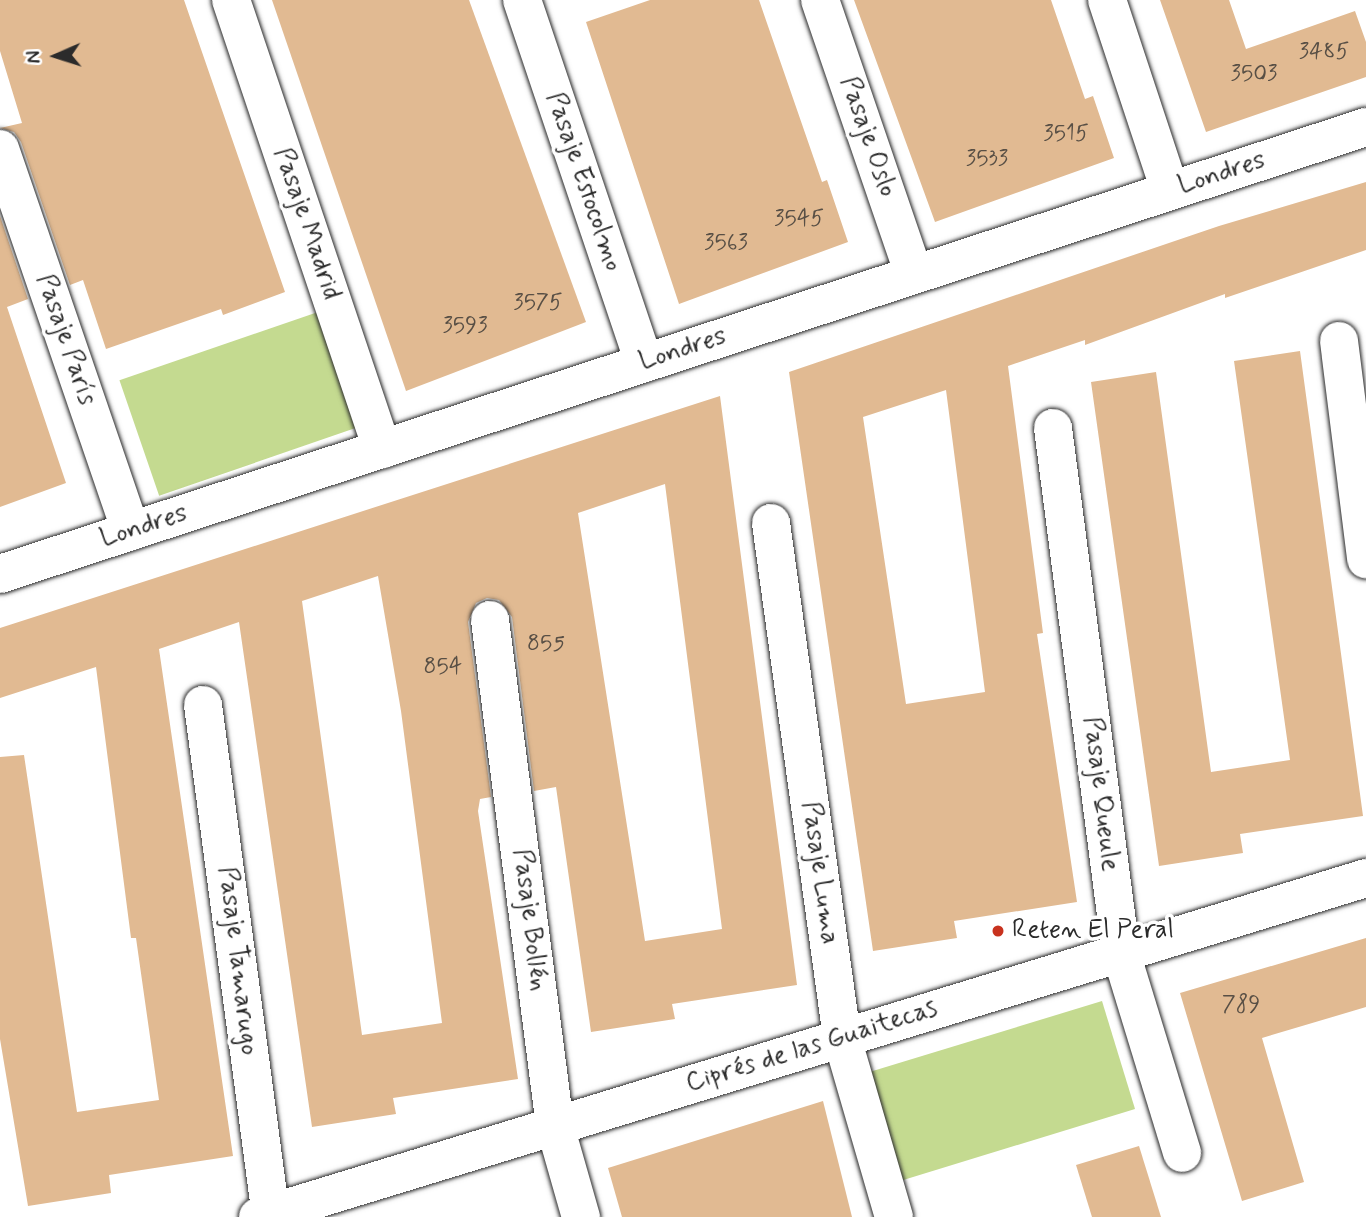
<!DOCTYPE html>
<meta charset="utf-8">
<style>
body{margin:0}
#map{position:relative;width:1366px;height:1217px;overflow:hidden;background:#fff;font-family:Mynerve,sans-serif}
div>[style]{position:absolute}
.green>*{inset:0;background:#c4da90;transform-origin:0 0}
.building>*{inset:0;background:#e1ba92}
.roads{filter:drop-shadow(0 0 2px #2b2b2b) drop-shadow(0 0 2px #2b2b2b)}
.minor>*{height:38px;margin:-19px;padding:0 19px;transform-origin:19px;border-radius:19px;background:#fff}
.dots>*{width:19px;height:19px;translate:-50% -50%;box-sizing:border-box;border:4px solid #fff;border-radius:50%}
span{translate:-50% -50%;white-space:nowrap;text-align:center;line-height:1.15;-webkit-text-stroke:7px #fff;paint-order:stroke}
.number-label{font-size:23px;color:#584f45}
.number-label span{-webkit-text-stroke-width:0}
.street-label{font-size:26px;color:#2b2b2b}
.poi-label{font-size:26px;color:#2b2b2b}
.left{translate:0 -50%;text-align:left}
.north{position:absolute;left:21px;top:21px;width:70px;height:70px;-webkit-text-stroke:5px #fff;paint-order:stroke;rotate:267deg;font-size:19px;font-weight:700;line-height:28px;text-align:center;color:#2b2b2b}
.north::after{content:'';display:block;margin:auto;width:24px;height:32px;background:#2b2b2b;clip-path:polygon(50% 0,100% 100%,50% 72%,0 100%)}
</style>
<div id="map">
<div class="green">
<div style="left:318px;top:312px;width:122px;height:210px;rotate:71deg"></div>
<div style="left:1102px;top:1001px;width:113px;height:244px;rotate:73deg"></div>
</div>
<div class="building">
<div style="clip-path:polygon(0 0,184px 0,285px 292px,223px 315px,221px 309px,106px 349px,83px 280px,70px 285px,21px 142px,14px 132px,0 128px,22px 123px,0 51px)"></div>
<div style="clip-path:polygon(272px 0,469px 0,586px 322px,406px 391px)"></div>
<div style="clip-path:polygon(650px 0,759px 0,822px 182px,827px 180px,848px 242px,679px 304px,586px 22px)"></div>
<div style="clip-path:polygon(854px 0,1051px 0,1085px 99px,1093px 96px,1114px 158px,935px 222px)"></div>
<div style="clip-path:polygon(1160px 0,1229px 0,1246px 49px,1355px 11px,1366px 42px,1366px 77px,1206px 132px)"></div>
<div style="clip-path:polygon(evenodd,1366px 182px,1366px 250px,1225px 298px,1225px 294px,1085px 345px,1085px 340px,1008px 366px,1043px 633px,1037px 634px,1077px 902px,954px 921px,957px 938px,873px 951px,789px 372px,1219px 226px,1366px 182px,946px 390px,985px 692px,906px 704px,863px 417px,946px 390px)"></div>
<div style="clip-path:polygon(0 216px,28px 299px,7px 307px,66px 483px,0 507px)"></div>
<div style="clip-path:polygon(1300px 351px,1363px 816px,1240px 834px,1243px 853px,1159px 866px,1091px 382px,1156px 372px,1211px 772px,1290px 760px,1234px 361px)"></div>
<div style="clip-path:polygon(evenodd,720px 396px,797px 985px,672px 1004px,675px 1019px,591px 1032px,556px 787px,534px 791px,512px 617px,499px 600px,487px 598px,476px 603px,468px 622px,491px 797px,480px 799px,478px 811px,518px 1079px,393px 1098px,396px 1114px,312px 1127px,239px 622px,159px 649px,233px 1156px,109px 1175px,111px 1193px,28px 1206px,0 1039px,0 757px,24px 755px,77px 1112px,159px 1100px,136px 938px,131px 938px,96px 667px,0 698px,0 628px,720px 396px,665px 484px,722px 929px,645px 941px,578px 513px,665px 484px,720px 396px,378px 576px,401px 711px,442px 1023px,362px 1035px,302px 601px,378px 576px)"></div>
<div style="clip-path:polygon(1366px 938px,1366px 1007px,1262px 1038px,1304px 1182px,1242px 1201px,1180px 993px)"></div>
<div style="clip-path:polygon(823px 1101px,852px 1217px,622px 1217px,608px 1168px)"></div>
<div style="clip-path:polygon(1139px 1146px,1161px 1217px,1092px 1217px,1076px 1165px)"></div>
</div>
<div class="roads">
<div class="minor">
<div style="left:231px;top:0;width:474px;rotate:71.4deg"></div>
<div style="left:522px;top:0;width:383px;rotate:71.4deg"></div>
<div style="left:820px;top:0;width:290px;rotate:71.1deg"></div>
<div style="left:1107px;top:0;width:201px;rotate:71.7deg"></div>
<div style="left:0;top:149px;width:404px;rotate:71.1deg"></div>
<div style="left:1339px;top:341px;width:220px;rotate:82.9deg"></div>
<div style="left:1053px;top:428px;width:529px;rotate:82.62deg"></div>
<div style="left:1121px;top:953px;width:209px;rotate:73deg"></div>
<div style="left:771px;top:523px;width:520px;rotate:82.15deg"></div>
<div style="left:842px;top:1038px;width:186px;rotate:73.8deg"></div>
<div style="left:0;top:574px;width:1437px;rotate:-18.12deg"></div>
<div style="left:490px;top:620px;width:510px;rotate:82.68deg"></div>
<div style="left:555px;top:1126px;width:95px;rotate:74.1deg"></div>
<div style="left:203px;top:705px;width:516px;rotate:82.43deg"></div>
<div style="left:258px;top:1217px;width:1159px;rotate:-17.01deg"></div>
</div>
</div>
<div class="dots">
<div style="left:998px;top:931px;background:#c8321e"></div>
</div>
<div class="number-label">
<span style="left:1324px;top:52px">3485</span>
<span style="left:1254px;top:74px">3503</span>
<span style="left:1066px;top:134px">3515</span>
<span style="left:987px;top:159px">3533</span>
<span style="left:799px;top:219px">3545</span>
<span style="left:726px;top:243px">3563</span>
<span style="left:538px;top:303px">3575</span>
<span style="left:465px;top:326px">3593</span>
<span style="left:546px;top:644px">855</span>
<span style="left:443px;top:667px">854</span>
<span style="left:1241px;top:1005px">789</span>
</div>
<div class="street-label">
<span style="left:867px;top:137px;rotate:71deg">Pasaje Oslo</span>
<span style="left:1222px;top:174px;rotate:-18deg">Londres</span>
<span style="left:583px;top:182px;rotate:71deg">Pasaje Estocolmo</span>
<span style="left:306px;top:224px;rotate:71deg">Pasaje Madrid</span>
<span style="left:65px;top:340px;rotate:71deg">Pasaje París</span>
<span style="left:683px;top:350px;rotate:-18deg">Londres</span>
<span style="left:144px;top:527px;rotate:-18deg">Londres</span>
<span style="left:1100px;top:794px;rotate:83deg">Pasaje Queule</span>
<span style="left:819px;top:873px;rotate:82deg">Pasaje Luma</span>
<span style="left:529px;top:920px;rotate:83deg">Pasaje Bollén</span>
<span style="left:237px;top:961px;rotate:83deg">Pasaje Tamarugo</span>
<span style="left:812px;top:1047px;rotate:-17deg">Ciprés de las Guaitecas</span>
</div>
<div class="poi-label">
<span class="left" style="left:1012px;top:931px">Reten El Peral</span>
</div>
<div class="north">N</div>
</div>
